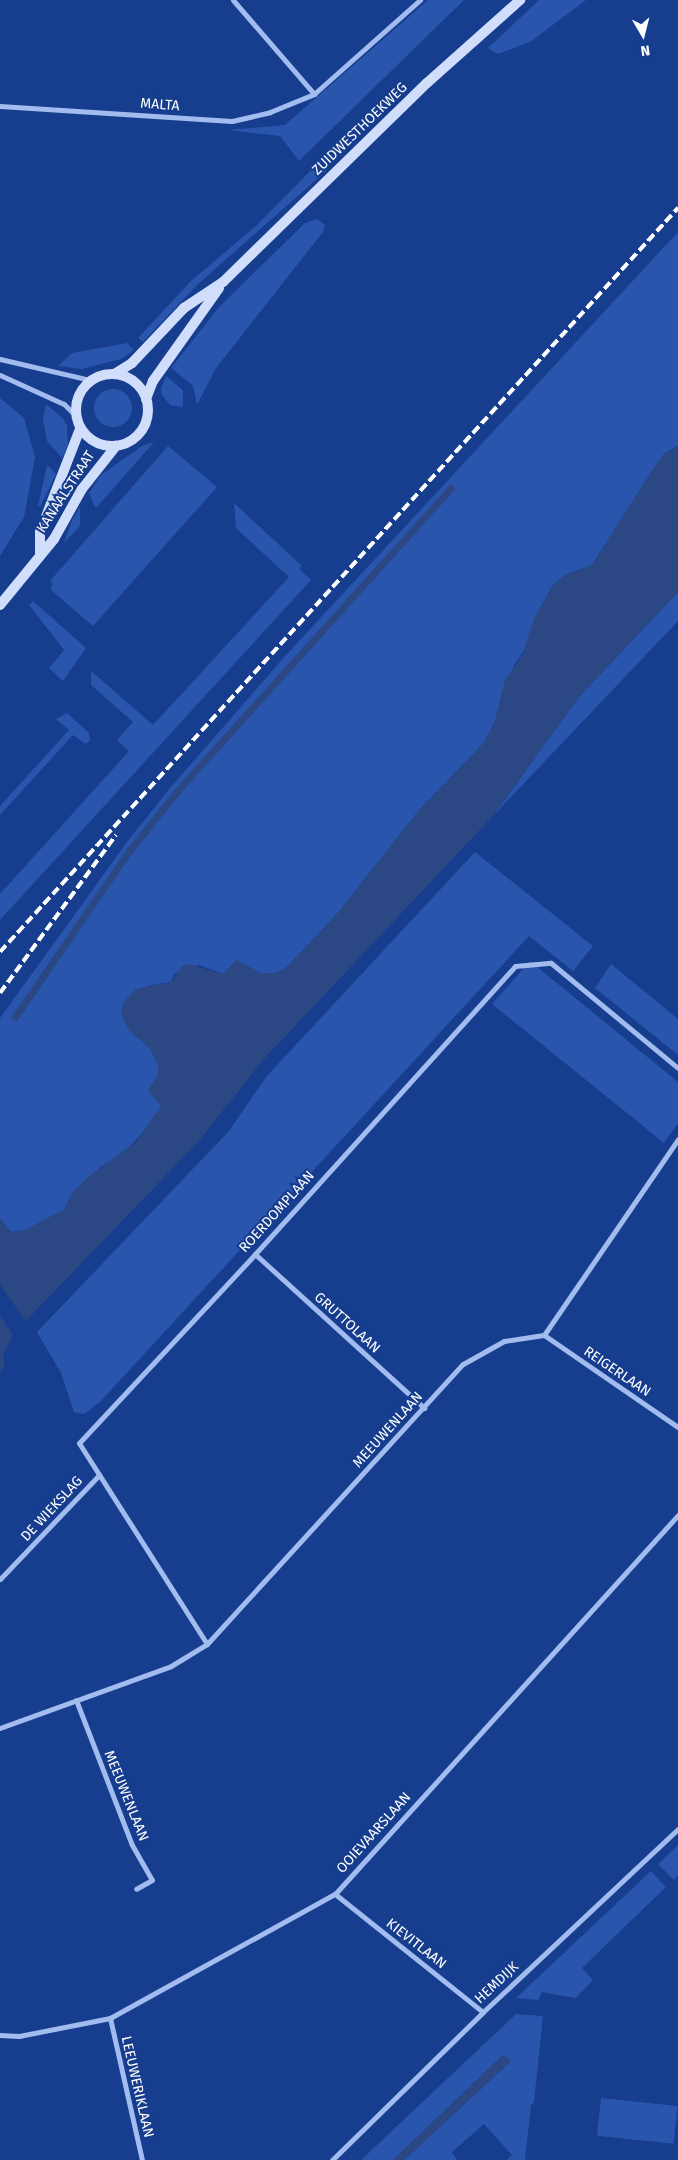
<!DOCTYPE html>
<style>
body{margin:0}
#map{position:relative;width:678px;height:2160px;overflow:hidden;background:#163d8e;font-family:"Fira Sans",sans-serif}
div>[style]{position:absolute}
.green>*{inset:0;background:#2955ad;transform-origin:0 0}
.round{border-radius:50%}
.water>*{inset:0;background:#2b4784}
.stream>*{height:7px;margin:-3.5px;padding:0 3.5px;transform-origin:3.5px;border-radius:3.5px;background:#2b4784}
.street>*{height:5px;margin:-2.5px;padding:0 2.5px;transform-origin:2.5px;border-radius:2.5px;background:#a2bcef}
.secondary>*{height:10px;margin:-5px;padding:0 5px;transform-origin:5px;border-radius:5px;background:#d0ddfb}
.secondary>.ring{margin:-5px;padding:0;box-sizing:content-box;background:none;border:10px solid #d0ddfb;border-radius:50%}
.rail>*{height:4px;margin-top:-2px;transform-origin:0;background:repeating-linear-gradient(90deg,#fff 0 9px,transparent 0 13px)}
span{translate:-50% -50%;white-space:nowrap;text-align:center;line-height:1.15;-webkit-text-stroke:4px #163d8e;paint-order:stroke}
.street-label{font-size:14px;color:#fff}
.north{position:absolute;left:618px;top:10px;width:50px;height:50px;-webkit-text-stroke:4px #163d8e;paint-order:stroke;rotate:172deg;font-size:14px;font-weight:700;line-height:20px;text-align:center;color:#fff}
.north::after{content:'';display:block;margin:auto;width:18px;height:22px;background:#fff;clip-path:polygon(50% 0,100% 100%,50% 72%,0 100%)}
</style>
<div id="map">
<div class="green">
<div style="clip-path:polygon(428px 0,464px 0,299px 161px,280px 136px,228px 130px,285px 125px)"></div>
<div style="clip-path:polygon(539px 0,586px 0,530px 42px,498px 54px,488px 48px)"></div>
<div style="clip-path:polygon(319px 162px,326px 171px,197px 285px,143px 342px,138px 338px,191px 281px,257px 225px)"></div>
<div style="clip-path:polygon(317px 219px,325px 225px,323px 232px,216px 368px,197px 405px,193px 386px,171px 368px,219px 307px,305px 223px)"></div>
<div style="clip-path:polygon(678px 232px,678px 445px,664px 454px,654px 468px,592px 565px,565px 575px,553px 585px,534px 619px,529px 643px,514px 665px,494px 724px,483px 744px,419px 810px,338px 913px,285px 969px,276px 973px,260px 973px,237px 960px,223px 974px,199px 965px,175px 973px,171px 982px,147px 986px,127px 1028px,151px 1049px,158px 1065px,158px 1075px,148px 1090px,161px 1106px,155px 1119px,123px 1154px,102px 1166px,73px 1192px,64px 1210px,25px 1230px,11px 1232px,0 1219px,0 1018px,127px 842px,170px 788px,287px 654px)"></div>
<div style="clip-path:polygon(127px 343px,134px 350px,121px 359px,82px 369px,58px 366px,72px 353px)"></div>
<div style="clip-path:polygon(166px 376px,183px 390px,183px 407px,170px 405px,162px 395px,161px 388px)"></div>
<div class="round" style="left:94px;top:389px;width:38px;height:38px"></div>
<div style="clip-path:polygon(0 398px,24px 418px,35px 457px,24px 517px,0 556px)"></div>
<div style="clip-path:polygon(46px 404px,63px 418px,67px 426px,68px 445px,62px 458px,47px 441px,43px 419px)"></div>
<div style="clip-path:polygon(154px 442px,97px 507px,95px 507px,89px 493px,101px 475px,142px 446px)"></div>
<div style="clip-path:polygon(168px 446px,217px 487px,93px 626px,50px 589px,53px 584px,50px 581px)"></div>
<div style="clip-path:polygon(47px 465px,56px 474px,40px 507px,38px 506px)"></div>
<div style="clip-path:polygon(234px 503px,302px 566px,299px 569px,311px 580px,0 920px,0 894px,129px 751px,117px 740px,133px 722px,91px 685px,91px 671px,153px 725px,289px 577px,236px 528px)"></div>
<div style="clip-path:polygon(80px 507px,80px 526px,64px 543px,72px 520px)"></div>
<div style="clip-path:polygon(678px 592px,678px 621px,493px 816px,578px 698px)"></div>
<div style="clip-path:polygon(33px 601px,86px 648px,63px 681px,49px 668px,64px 650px,29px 605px)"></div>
<div style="clip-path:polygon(67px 713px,89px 733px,90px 740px,86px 744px,73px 735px,0 815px,0 806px,69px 730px,56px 719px)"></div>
<div style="clip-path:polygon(475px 852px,593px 946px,573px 971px,529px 936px,100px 1402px,84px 1414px,74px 1412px,61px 1373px,37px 1332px,229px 1131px,266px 1077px)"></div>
<div style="clip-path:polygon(530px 961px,678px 1082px,678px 1123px,664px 1143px,492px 1004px)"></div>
<div style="clip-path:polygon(611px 964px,678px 1019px,678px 1055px,595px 988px)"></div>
<div style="clip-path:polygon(678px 1845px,678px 1876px,674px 1880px,658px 1864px)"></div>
<div style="clip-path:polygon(651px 1871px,666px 1887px,582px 1968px,593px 1980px,576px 1998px,542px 1992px,538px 2000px,516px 1998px)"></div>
<div style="clip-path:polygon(516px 2014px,543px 2016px,534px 2102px,531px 2105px,525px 2160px,507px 2160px,512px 2155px,484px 2124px,452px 2152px,457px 2160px,404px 2160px,510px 2062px,503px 2055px,393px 2160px,361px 2160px)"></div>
<div style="left:601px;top:2098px;width:77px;height:38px;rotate:6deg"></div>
</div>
<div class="water">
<div style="clip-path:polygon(678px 445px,678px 592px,578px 698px,493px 816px,263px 1060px,199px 1141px,26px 1321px,0 1285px,0 1219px,11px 1232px,25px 1230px,64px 1210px,73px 1192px,88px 1177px,136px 1142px,161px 1106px,148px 1090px,158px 1075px,158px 1065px,150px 1049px,127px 1028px,121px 1012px,123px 1002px,136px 989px,171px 982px,182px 966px,189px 964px,223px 974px,237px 960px,260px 973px,276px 973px,285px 969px,338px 913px,419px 810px,483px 744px,494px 724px,505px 680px,522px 655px,534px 619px,553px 585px,565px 575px,592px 565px,654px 468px,664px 454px)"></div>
<div style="clip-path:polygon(0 1316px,13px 1335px,3px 1356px,5px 1367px,0 1372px)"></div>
<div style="clip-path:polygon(503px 2055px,511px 2061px,404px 2160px,393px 2160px)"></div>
</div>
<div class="stream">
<div style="left:15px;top:1017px;width:201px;rotate:-55.5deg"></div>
<div style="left:129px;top:851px;width:78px;rotate:-51.2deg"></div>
<div style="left:178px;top:790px;width:407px;rotate:-47.9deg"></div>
</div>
<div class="street">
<div style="left:233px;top:0;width:124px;rotate:49.2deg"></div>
<div style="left:0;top:106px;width:232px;rotate:3.7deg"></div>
<div style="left:232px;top:121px;width:39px;rotate:-13deg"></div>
<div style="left:270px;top:112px;width:48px;rotate:-22.2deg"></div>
<div style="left:314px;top:94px;width:142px;rotate:-41.6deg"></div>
<div style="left:0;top:359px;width:92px;rotate:13.1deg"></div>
<div style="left:0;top:375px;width:70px;rotate:24.4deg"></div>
<div style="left:64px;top:404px;width:17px;rotate:45deg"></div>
<div style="left:255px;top:1254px;width:229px;rotate:42.3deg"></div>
<div style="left:544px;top:1335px;width:163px;rotate:34.5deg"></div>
<div style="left:0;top:1579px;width:144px;rotate:-46.4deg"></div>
<div style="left:207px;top:1644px;width:238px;rotate:-122.5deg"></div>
<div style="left:79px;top:1443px;width:258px;rotate:-47deg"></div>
<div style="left:255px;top:1254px;width:388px;rotate:-47.9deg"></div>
<div style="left:515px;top:966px;width:36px;rotate:-5deg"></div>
<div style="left:551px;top:963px;width:165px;rotate:39.6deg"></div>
<div style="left:76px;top:1700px;width:155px;rotate:68.9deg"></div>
<div style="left:132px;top:1845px;width:40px;rotate:60.3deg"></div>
<div style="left:152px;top:1880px;width:18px;rotate:151deg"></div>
<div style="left:0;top:1728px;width:182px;rotate:-19.9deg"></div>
<div style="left:171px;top:1666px;width:42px;rotate:-31.4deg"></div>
<div style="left:207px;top:1644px;width:379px;rotate:-47.6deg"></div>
<div style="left:463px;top:1364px;width:47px;rotate:-29.3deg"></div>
<div style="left:504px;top:1341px;width:40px;rotate:-8.5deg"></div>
<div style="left:544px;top:1335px;width:237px;rotate:-55.6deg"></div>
<div style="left:335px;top:1894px;width:189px;rotate:38.6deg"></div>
<div style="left:110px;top:2018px;width:146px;rotate:77.3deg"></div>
<div style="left:0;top:2035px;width:19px;rotate:3deg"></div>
<div style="left:19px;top:2036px;width:93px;rotate:-11.2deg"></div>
<div style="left:110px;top:2018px;width:257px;rotate:-28.9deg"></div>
<div style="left:335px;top:1894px;width:511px;rotate:-47.85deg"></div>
<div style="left:332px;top:2160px;width:211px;rotate:-44.4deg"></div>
<div style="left:483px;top:2012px;width:267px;rotate:-43.2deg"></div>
</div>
<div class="secondary">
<div style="left:116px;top:373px;width:19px;rotate:-32deg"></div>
<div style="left:132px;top:363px;width:76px;rotate:-46.6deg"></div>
<div style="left:184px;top:308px;width:47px;rotate:-33.7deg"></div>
<div style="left:223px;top:282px;width:285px;rotate:-44.3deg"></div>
<div style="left:427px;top:83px;width:125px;rotate:-41.7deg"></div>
<div class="ring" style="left:76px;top:374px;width:62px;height:62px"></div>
<div style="left:146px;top:399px;width:19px;rotate:-69deg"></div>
<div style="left:153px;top:381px;width:114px;rotate:-54.6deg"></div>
<div style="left:40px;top:553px;width:21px;rotate:-90deg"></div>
<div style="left:40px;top:532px;width:110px;rotate:-68.8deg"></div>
<div style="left:0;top:605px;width:85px;rotate:-50.7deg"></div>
<div style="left:54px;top:539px;width:57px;rotate:-60.8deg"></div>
<div style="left:82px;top:489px;width:55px;rotate:-51.7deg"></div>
</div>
<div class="rail">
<div style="left:0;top:952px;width:1007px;rotate:-47.66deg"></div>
<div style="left:0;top:993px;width:196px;rotate:-53.7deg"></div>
</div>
<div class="street-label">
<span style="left:160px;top:105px;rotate:4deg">MALTA</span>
<span style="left:360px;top:129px;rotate:-44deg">ZUIDWESTHOEKWEG</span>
<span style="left:66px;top:492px;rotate:-57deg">KANAALSTRAAT</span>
<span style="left:277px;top:1212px;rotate:-48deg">ROERDOMPLAAN</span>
<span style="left:347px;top:1323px;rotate:42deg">GRUTTOLAAN</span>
<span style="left:617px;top:1372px;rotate:34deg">REIGERLAAN</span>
<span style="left:388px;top:1430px;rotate:-48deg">MEEUWENLAAN</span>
<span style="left:52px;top:1509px;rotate:-47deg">DE WIEKSLAG</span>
<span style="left:126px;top:1796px;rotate:68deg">MEEUWENLAAN</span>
<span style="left:374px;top:1833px;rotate:-48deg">OOIEVAARSLAAN</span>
<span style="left:416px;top:1944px;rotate:38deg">KIEVITLAAN</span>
<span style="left:497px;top:1983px;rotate:-43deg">HEMDIJK</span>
<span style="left:137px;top:2087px;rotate:77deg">LEEUWERIKLAAN</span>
</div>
<div class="north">N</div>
</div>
